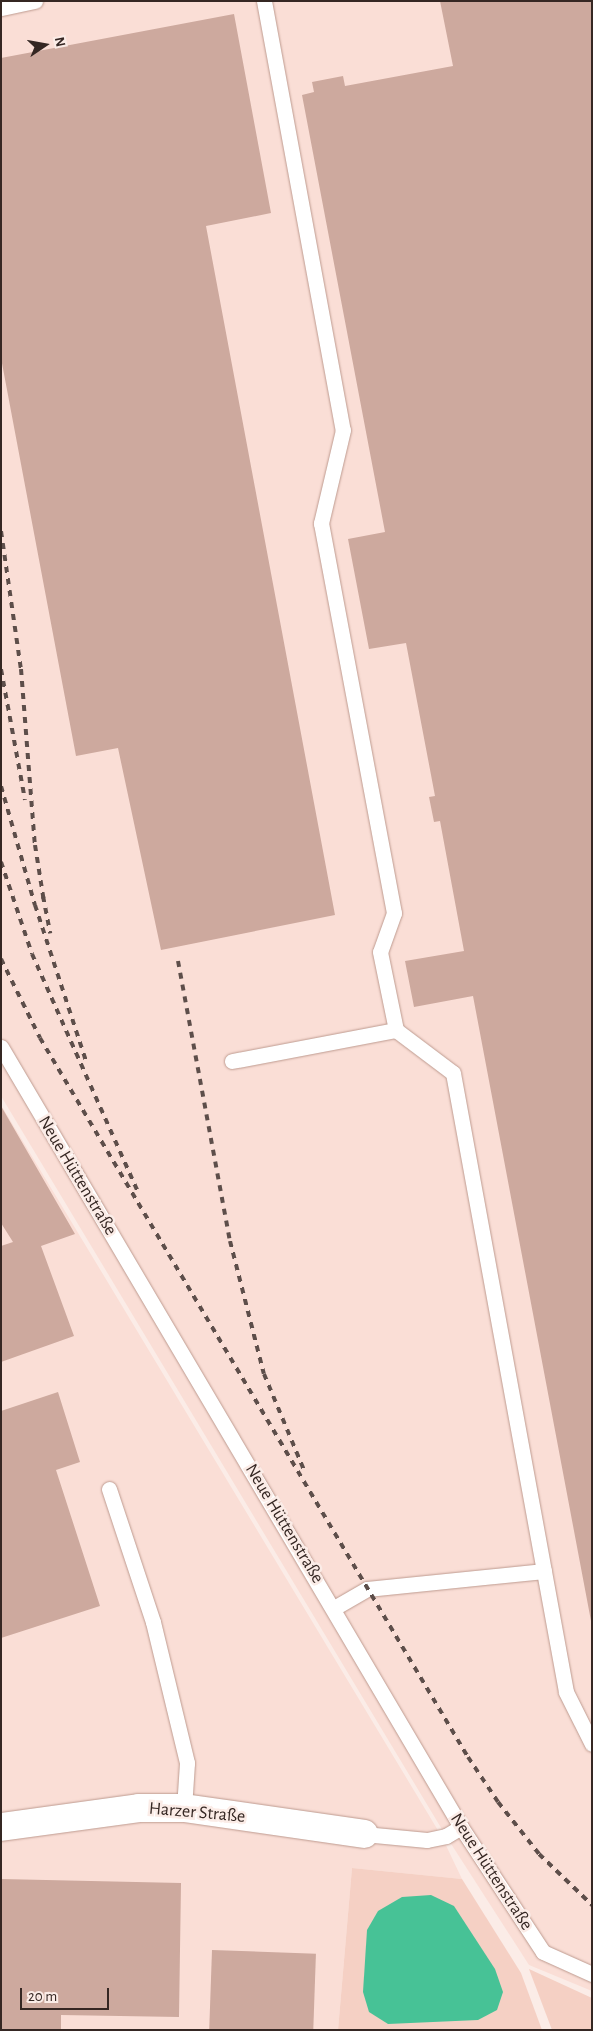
<!DOCTYPE html>
<meta charset="utf-8">
<style>
body{margin:0}
#map{position:relative;width:593px;height:2031px;overflow:hidden;background:#fbece7;font-family:"Alegreya Sans",sans-serif}
div>[style]{position:absolute}
.built>*{inset:0;background:#faded6}
.green>*{inset:0;background:#f5d0c4}
.water>*{inset:0;background:#47c296}
.building>*{inset:0;background:#cda99e;transform-origin:0 0}
.roads{filter:drop-shadow(0 0 1px #be9b90) drop-shadow(0 0 1px #be9b90)}
.lane>*{height:15px;margin:-7.5px;padding:0 7.5px;transform-origin:7.5px;border-radius:7.5px;background:#fff}
.street>*{height:28px;margin:-14px;padding:0 14px;transform-origin:14px;border-radius:14px;background:#fff}
.rail>*{height:4px;margin-top:-2px;transform-origin:0;background:repeating-linear-gradient(90deg,#5d4e4a 0 6px,transparent 0 12px)}
span{translate:-50% -50%;white-space:nowrap;text-align:center;line-height:1.15;-webkit-text-stroke:5px #fbece7;paint-order:stroke}
.street-label{font-size:18px;color:#352723}
.frame{position:absolute;inset:0;border:2px solid #352723;pointer-events:none}
.north{position:absolute;left:20px;top:20px;width:50px;height:50px;-webkit-text-stroke:4px #fbece7;paint-order:stroke;rotate:78deg;font-size:14px;font-weight:700;line-height:20px;text-align:center;color:#352723}
.north::after{content:'';display:block;margin:auto;width:18px;height:22px;background:#352723;clip-path:polygon(50% 0,100% 100%,50% 72%,0 100%)}
.scale{position:absolute;left:20px;top:1988px;width:89px;height:22px;box-sizing:border-box;border:2px solid #352723;border-top:0;padding-left:6px;font-size:15px;line-height:18px;white-space:nowrap;color:#352723;-webkit-text-stroke:4px #fbece7;paint-order:stroke}
</style>
<div id="map">
<div class="built">
<div style="clip-path:polygon(1px 1px,592px 1px,592px 1991px,529px 1965px,446px 1836px,1px 1096px)"></div>
<div style="clip-path:polygon(1px 1105px,442px 1837px,462px 1879px,352px 1868px,338px 2030px,1px 2030px)"></div>
</div>
<div class="green">
<div style="clip-path:polygon(352px 1868px,462px 1879px,521px 1973px,542px 2030px,338px 2030px)"></div>
<div style="clip-path:polygon(529px 1969px,592px 1998px,592px 2030px,552px 2030px)"></div>
</div>
<div class="water">
<div style="clip-path:polygon(431px 1895px,454px 1906px,495px 1969px,503px 1992px,497px 2010px,478px 2020px,388px 2024px,369px 2012px,363px 1992px,367px 1930px,378px 1911px,402px 1897px)"></div>
</div>
<div class="building">
<div style="clip-path:polygon(440px 1px,592px 1px,591px 1621px,473px 996px,414px 1007px,405px 961px,464px 951px,440px 821px,434px 822px,429px 797px,435px 796px,406px 643px,369px 649px,348px 539px,385px 532px,302px 95px,314px 92px,312px 82px,343px 76px,345px 86px,453px 66px)"></div>
<div style="clip-path:polygon(234px 14px,271px 213px,206px 226px,335px 915px,161px 950px,118px 748px,76px 756px,1px 358px,1px 58px)"></div>
<div style="clip-path:polygon(1px 1106px,75px 1234px,41px 1246px,74px 1336px,1px 1362px,1px 1246px,13px 1242px,1px 1223px)"></div>
<div style="clip-path:polygon(58px 1392px,80px 1462px,56px 1470px,100px 1606px,1px 1638px,1px 1411px)"></div>
<div style="clip-path:polygon(1px 1879px,181px 1883px,179px 2017px,61px 2015px,61px 2030px,1px 2030px)"></div>
<div style="left:212px;top:1950px;width:104px;height:80px;rotate:2deg"></div>
</div>
<div class="roads">
<div class="lane">
<div style="left:264px;top:1px;width:436px;rotate:79.6deg"></div>
<div style="left:343px;top:430px;width:96px;rotate:103.3deg"></div>
<div style="left:321px;top:523px;width:397px;rotate:79.4deg"></div>
<div style="left:394px;top:913px;width:41px;rotate:109.7deg"></div>
<div style="left:380px;top:952px;width:80px;rotate:78.4deg"></div>
<div style="left:396px;top:1030px;width:71px;rotate:37deg"></div>
<div style="left:453px;top:1073px;width:629px;rotate:79.65deg"></div>
<div style="left:566px;top:1692px;width:58px;rotate:63.4deg"></div>
<div style="left:1px;top:8px;width:35px;rotate:-12deg"></div>
<div style="left:1px;top:1047px;width:906px;rotate:59.47deg"></div>
<div style="left:461px;top:1827px;width:149px;rotate:56.7deg"></div>
<div style="left:543px;top:1952px;width:54px;rotate:24.2deg"></div>
<div style="left:232px;top:1061px;width:167px;rotate:-10.7deg"></div>
<div style="left:109px;top:1489px;width:140px;rotate:71.7deg"></div>
<div style="left:153px;top:1622px;width:145px;rotate:76.4deg"></div>
<div style="left:187px;top:1763px;width:45px;rotate:93.8deg"></div>
<div style="left:334px;top:1608px;width:38px;rotate:-30deg"></div>
<div style="left:367px;top:1589px;width:178px;rotate:-5.8deg"></div>
<div style="left:364px;top:1834px;width:63px;rotate:5.4deg"></div>
<div style="left:427px;top:1840px;width:19px;rotate:-12deg"></div>
<div style="left:446px;top:1836px;width:17px;rotate:-31deg"></div>
</div>
<div class="street">
<div style="left:1px;top:1827px;width:139px;rotate:-7.8deg"></div>
<div style="left:139px;top:1808px;width:45px"></div>
<div style="left:184px;top:1808px;width:182px;rotate:8.2deg"></div>
</div>
</div>
<div class="rail">
<div style="left:1px;top:531px;width:139px;rotate:81.8deg"></div>
<div style="left:21px;top:669px;width:177px;rotate:85.5deg"></div>
<div style="left:35px;top:845px;width:58px;rotate:81deg"></div>
<div style="left:1px;top:669px;width:133px;rotate:79.6deg"></div>
<div style="left:1px;top:786px;width:124px;rotate:74.1deg"></div>
<div style="left:35px;top:905px;width:164px;rotate:71.9deg"></div>
<div style="left:1px;top:862px;width:97px;rotate:71.4deg"></div>
<div style="left:32px;top:954px;width:261px;rotate:66deg"></div>
<div style="left:43px;top:896px;width:38px;rotate:79deg"></div>
<div style="left:1px;top:959px;width:88px;rotate:63.7deg"></div>
<div style="left:40px;top:1038px;width:837px;rotate:59.24deg"></div>
<div style="left:468px;top:1757px;width:54px;rotate:56.3deg"></div>
<div style="left:498px;top:1802px;width:66px;rotate:51.7deg"></div>
<div style="left:539px;top:1854px;width:74px;rotate:43.9deg"></div>
<div style="left:178px;top:961px;width:285px;rotate:79.5deg"></div>
<div style="left:230px;top:1241px;width:137px;rotate:75.7deg"></div>
<div style="left:264px;top:1374px;width:104px;rotate:67.4deg"></div>
</div>
<div class="street-label">
<span style="left:77px;top:1176px;rotate:59deg">Neue Hüttenstraße</span>
<span style="left:284px;top:1524px;rotate:59deg">Neue Hüttenstraße</span>
<span style="left:197px;top:1813px;rotate:5deg">Harzer Straße</span>
<span style="left:491px;top:1872px;rotate:57deg">Neue Hüttenstraße</span>
</div>
<div class="frame"></div>
<div class="north">N</div>
<div class="scale">20 m</div>
</div>
